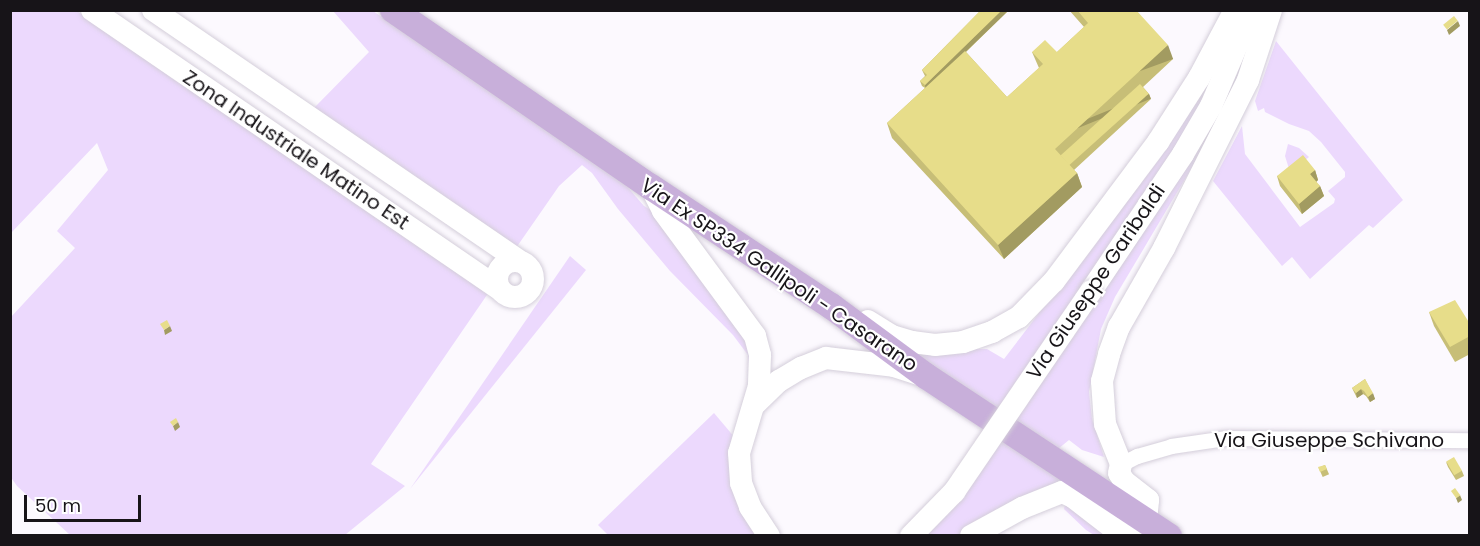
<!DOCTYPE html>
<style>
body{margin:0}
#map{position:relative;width:1480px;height:546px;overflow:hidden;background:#fcf9fe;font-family:Poppins,sans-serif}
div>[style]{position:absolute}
.green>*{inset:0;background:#ecd9fd}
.roads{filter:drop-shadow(0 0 2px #d4ceda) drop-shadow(0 0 2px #d4ceda)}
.street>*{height:15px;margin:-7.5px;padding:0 7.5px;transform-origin:7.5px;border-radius:7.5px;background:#fff}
.secondary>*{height:22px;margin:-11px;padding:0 11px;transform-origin:11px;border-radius:11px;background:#fff}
.secondary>.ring{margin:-11px;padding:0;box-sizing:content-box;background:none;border:22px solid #fff;border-radius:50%}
.primary>*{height:26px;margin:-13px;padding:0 13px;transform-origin:13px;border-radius:13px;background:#c8afda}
.bridges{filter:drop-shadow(0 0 2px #d4ceda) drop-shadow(0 0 2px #d4ceda)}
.secondary-bridge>*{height:22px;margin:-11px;padding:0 11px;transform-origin:11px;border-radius:11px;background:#fff}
.wall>*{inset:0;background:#c7be77;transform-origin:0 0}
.shaded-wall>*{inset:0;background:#a29b61;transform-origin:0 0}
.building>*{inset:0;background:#e7dd8a;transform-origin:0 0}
span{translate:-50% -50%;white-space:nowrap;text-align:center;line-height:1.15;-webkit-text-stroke:4.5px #fff;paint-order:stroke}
.street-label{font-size:20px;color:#171418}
.frame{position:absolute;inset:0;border:12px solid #171418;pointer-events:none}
.scale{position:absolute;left:24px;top:495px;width:117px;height:27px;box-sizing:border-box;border:3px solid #171418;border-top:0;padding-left:8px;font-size:18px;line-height:21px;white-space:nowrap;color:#171418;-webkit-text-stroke:4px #fff;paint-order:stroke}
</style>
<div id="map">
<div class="green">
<div style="clip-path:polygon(10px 11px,77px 11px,489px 292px,371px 464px,405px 486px,345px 535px,70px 535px,17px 486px,10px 476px,11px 317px,75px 248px,57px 231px,108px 170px,97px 143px,11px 233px)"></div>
<div style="clip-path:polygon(333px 11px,373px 11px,624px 183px,644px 206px,660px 215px,752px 347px,751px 393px,748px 355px,733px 335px,670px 271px,618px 209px,592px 173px,582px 165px,559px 186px,516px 248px,314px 108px,369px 52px)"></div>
<div style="clip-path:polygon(1262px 11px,1231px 96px,1214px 130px,1115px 297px,1101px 329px,1089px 392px,1092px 419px,1104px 457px,1082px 450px,1069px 440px,1058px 449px,1015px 420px)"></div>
<div style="clip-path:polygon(1276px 41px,1403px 200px,1373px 228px,1369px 225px,1310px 279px,1292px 257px,1282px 266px,1213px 181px,1242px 126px,1245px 154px,1300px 227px,1334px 203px,1335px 199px,1328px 191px,1345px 177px,1345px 172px,1321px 142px,1309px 131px,1289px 124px,1265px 112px,1264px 108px,1258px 111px,1255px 101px)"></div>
<div style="clip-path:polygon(1225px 47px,1211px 92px,1002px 411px,907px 349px,987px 349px,1004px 359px,1123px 203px)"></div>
<div style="clip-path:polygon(1288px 144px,1299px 148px,1309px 157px,1290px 172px,1285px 156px)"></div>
<div style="clip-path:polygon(570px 256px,586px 270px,410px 489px)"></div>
<div style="clip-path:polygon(714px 413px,736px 439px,759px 535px,608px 535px,598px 525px)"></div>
<div style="clip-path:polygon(1002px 440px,1065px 481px,959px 535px,924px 536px)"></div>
<div style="clip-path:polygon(1059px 498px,1067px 499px,1113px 535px,1094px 535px,1086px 530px,1064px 509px,1066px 500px,981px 536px,1045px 502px)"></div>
</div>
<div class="roads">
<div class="street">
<div style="left:1121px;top:464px;width:18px;rotate:-27deg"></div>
<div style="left:1137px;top:456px;width:35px;rotate:-16deg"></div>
<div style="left:1171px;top:446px;width:56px;rotate:-8.3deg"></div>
<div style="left:1226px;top:438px;width:244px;rotate:0.5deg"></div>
</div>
<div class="secondary">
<div style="left:92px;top:10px;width:494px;rotate:34.4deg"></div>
<div style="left:153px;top:10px;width:442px;rotate:34.4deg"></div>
<div style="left:651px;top:187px;width:27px;rotate:63deg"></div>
<div style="left:663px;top:211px;width:155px;rotate:53.6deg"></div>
<div style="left:755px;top:336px;width:20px;rotate:75deg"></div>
<div style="left:760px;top:355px;width:31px;rotate:92deg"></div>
<div style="left:759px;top:386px;width:70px;rotate:106.6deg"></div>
<div style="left:739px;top:453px;width:30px;rotate:86deg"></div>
<div style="left:741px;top:483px;width:26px;rotate:69deg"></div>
<div style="left:750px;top:507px;width:35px;rotate:57deg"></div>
<div class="ring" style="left:497px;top:261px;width:14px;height:14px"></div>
<div style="left:1091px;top:291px;width:165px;rotate:-56.1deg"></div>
<div style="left:1183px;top:154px;width:56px;rotate:-59.7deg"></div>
<div style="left:1211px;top:106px;width:104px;rotate:-66.9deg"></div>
<div style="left:868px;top:321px;width:28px;rotate:32deg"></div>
<div style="left:892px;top:336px;width:21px;rotate:17deg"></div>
<div style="left:912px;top:342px;width:23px;rotate:7deg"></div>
<div style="left:935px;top:345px;width:28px;rotate:-6deg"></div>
<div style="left:963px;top:342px;width:31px;rotate:-19deg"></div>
<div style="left:992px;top:332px;width:31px;rotate:-29deg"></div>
<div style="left:1019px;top:317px;width:50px;rotate:-45.8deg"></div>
<div style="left:1054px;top:281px;width:174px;rotate:-53.2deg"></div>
<div style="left:1158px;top:142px;width:76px;rotate:-57.4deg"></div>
<div style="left:1199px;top:78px;width:77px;rotate:-62.1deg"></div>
<div style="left:754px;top:405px;width:35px;rotate:-44deg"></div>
<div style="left:779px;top:381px;width:26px;rotate:-31deg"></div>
<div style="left:801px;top:368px;width:27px;rotate:-22deg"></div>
<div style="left:826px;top:358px;width:68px;rotate:6.7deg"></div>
<div style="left:894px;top:366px;width:26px;rotate:18deg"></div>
<div style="left:971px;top:536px;width:58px;rotate:-28.8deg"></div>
<div style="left:1022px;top:508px;width:43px;rotate:-21.8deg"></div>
<div style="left:1062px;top:492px;width:12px;rotate:24deg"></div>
<div style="left:1073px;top:497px;width:51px;rotate:37.8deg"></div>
<div style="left:1113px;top:528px;width:14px;rotate:12deg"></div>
<div style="left:1127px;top:531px;width:22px;rotate:-30deg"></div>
<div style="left:1146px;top:520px;width:20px;rotate:-84deg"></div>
<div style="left:1148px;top:500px;width:31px;rotate:-142deg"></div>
<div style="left:1124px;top:481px;width:9px;rotate:-122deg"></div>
<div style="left:1119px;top:473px;width:9px;rotate:-77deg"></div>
<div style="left:1121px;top:464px;width:43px;rotate:-111.8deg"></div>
<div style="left:1105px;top:424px;width:43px;rotate:-94deg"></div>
<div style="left:1102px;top:381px;width:28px;rotate:-75deg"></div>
<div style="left:1109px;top:354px;width:29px;rotate:-70deg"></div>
<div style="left:1119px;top:327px;width:91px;rotate:-60.3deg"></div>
<div style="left:1164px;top:248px;width:188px;rotate:-63.4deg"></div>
<div style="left:1248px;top:80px;width:74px;rotate:-71.8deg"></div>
</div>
<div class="primary">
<div style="left:393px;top:10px;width:313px;rotate:34.5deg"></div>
<div style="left:651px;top:187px;width:216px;rotate:33.5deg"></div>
<div style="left:831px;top:306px;width:118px;rotate:36.4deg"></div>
<div style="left:926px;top:376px;width:291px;rotate:33.4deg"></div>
</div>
</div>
<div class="bridges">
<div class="secondary-bridge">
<div style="left:911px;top:536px;width:62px;rotate:-45.7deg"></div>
<div style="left:954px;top:492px;width:243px;rotate:-55.7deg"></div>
</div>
</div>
<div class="wall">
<div style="clip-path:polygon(981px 10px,1009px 10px,966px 52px,1007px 97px,1039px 68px,1032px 52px,1057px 52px,1084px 27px,1069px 10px,1136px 10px,1173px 59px,1143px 87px,1149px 94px,1151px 99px,1074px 170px,1077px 173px,1082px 187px,1004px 259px,892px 138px,887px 123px,925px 88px,922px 86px,920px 81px,925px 76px,922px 70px)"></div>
<div style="clip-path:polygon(1315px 170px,1318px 180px,1316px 182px,1320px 186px,1324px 196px,1302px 214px,1280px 186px,1277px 176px)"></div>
<div style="clip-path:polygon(1429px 312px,1470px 324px,1470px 354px,1455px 362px,1434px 326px)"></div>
<div style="clip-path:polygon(1365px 379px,1375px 399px,1370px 402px,1366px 396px,1363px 394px,1357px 398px,1352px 388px)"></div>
<div style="clip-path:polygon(1446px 462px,1462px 471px,1464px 476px,1456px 480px,1448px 467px)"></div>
<div style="left:1325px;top:465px;width:10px;height:7px;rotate:66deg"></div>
</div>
<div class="shaded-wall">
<div style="clip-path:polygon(1002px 10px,1009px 10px,926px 90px,925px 85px)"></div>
<div style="clip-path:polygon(1458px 21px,1460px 26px,1449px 35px,1447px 30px)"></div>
<div style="left:1168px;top:45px;width:15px;height:154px;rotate:70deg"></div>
<div style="left:1149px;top:94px;width:5px;height:110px;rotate:68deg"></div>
<div style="clip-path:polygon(1315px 170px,1318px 180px,1314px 184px,1310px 174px)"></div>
<div style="clip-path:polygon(1077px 173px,1082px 187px,1004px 259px,998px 245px)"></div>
<div style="clip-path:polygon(1320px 186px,1324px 196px,1302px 214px,1299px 204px)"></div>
<div style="clip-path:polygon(170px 326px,172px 331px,165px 335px,164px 330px)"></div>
<div style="clip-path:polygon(1361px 389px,1363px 394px,1357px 398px,1356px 393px)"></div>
<div style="clip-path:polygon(1373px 393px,1375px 399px,1370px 402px,1368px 397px)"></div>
<div style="clip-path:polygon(178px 422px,180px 427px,175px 431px,173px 426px)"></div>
<div style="clip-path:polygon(1460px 495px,1462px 500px,1458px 503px,1456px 498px)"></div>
</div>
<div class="building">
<div style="clip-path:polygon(981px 10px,1002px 10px,925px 85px,920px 81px,927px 75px,922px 70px)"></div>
<div style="clip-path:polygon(1077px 10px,1136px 10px,1168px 45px,1055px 149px,1077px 173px,998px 245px,887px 123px,965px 51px,1007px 97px,1043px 64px,1032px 52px,1045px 40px,1057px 52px,1088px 23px)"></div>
<div style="left:1454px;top:16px;width:6px;height:14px;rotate:51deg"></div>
<div style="left:1140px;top:84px;width:13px;height:107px;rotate:48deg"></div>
<div style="clip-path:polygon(1303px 155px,1315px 170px,1310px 174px,1320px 186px,1299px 204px,1277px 176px)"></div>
<div style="clip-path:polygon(1455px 300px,1470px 324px,1470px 336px,1450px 347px,1429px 312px)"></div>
<div style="clip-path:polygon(167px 320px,170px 326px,164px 330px,160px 324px)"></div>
<div style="clip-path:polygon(1365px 379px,1373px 393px,1368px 397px,1364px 391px,1361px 389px,1356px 393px,1352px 388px)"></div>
<div style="clip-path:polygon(176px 418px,178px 422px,173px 426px,170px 422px)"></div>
<div style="left:1454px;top:457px;width:16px;height:9px;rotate:60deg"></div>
<div style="clip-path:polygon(1325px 465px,1327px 469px,1320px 472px,1318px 467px)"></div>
<div style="left:1455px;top:488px;width:9px;height:5px;rotate:54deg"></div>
</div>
<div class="street-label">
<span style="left:296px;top:150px;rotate:34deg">Zona Industriale Matino Est</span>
<span style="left:779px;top:275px;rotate:34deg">Via Ex SP334 Gallipoli - Casarano</span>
<span style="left:1096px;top:282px;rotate:-56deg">Via Giuseppe Garibaldi</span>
<span style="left:1329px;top:440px">Via Giuseppe Schivano</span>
</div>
<div class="frame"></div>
<div class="scale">50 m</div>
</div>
